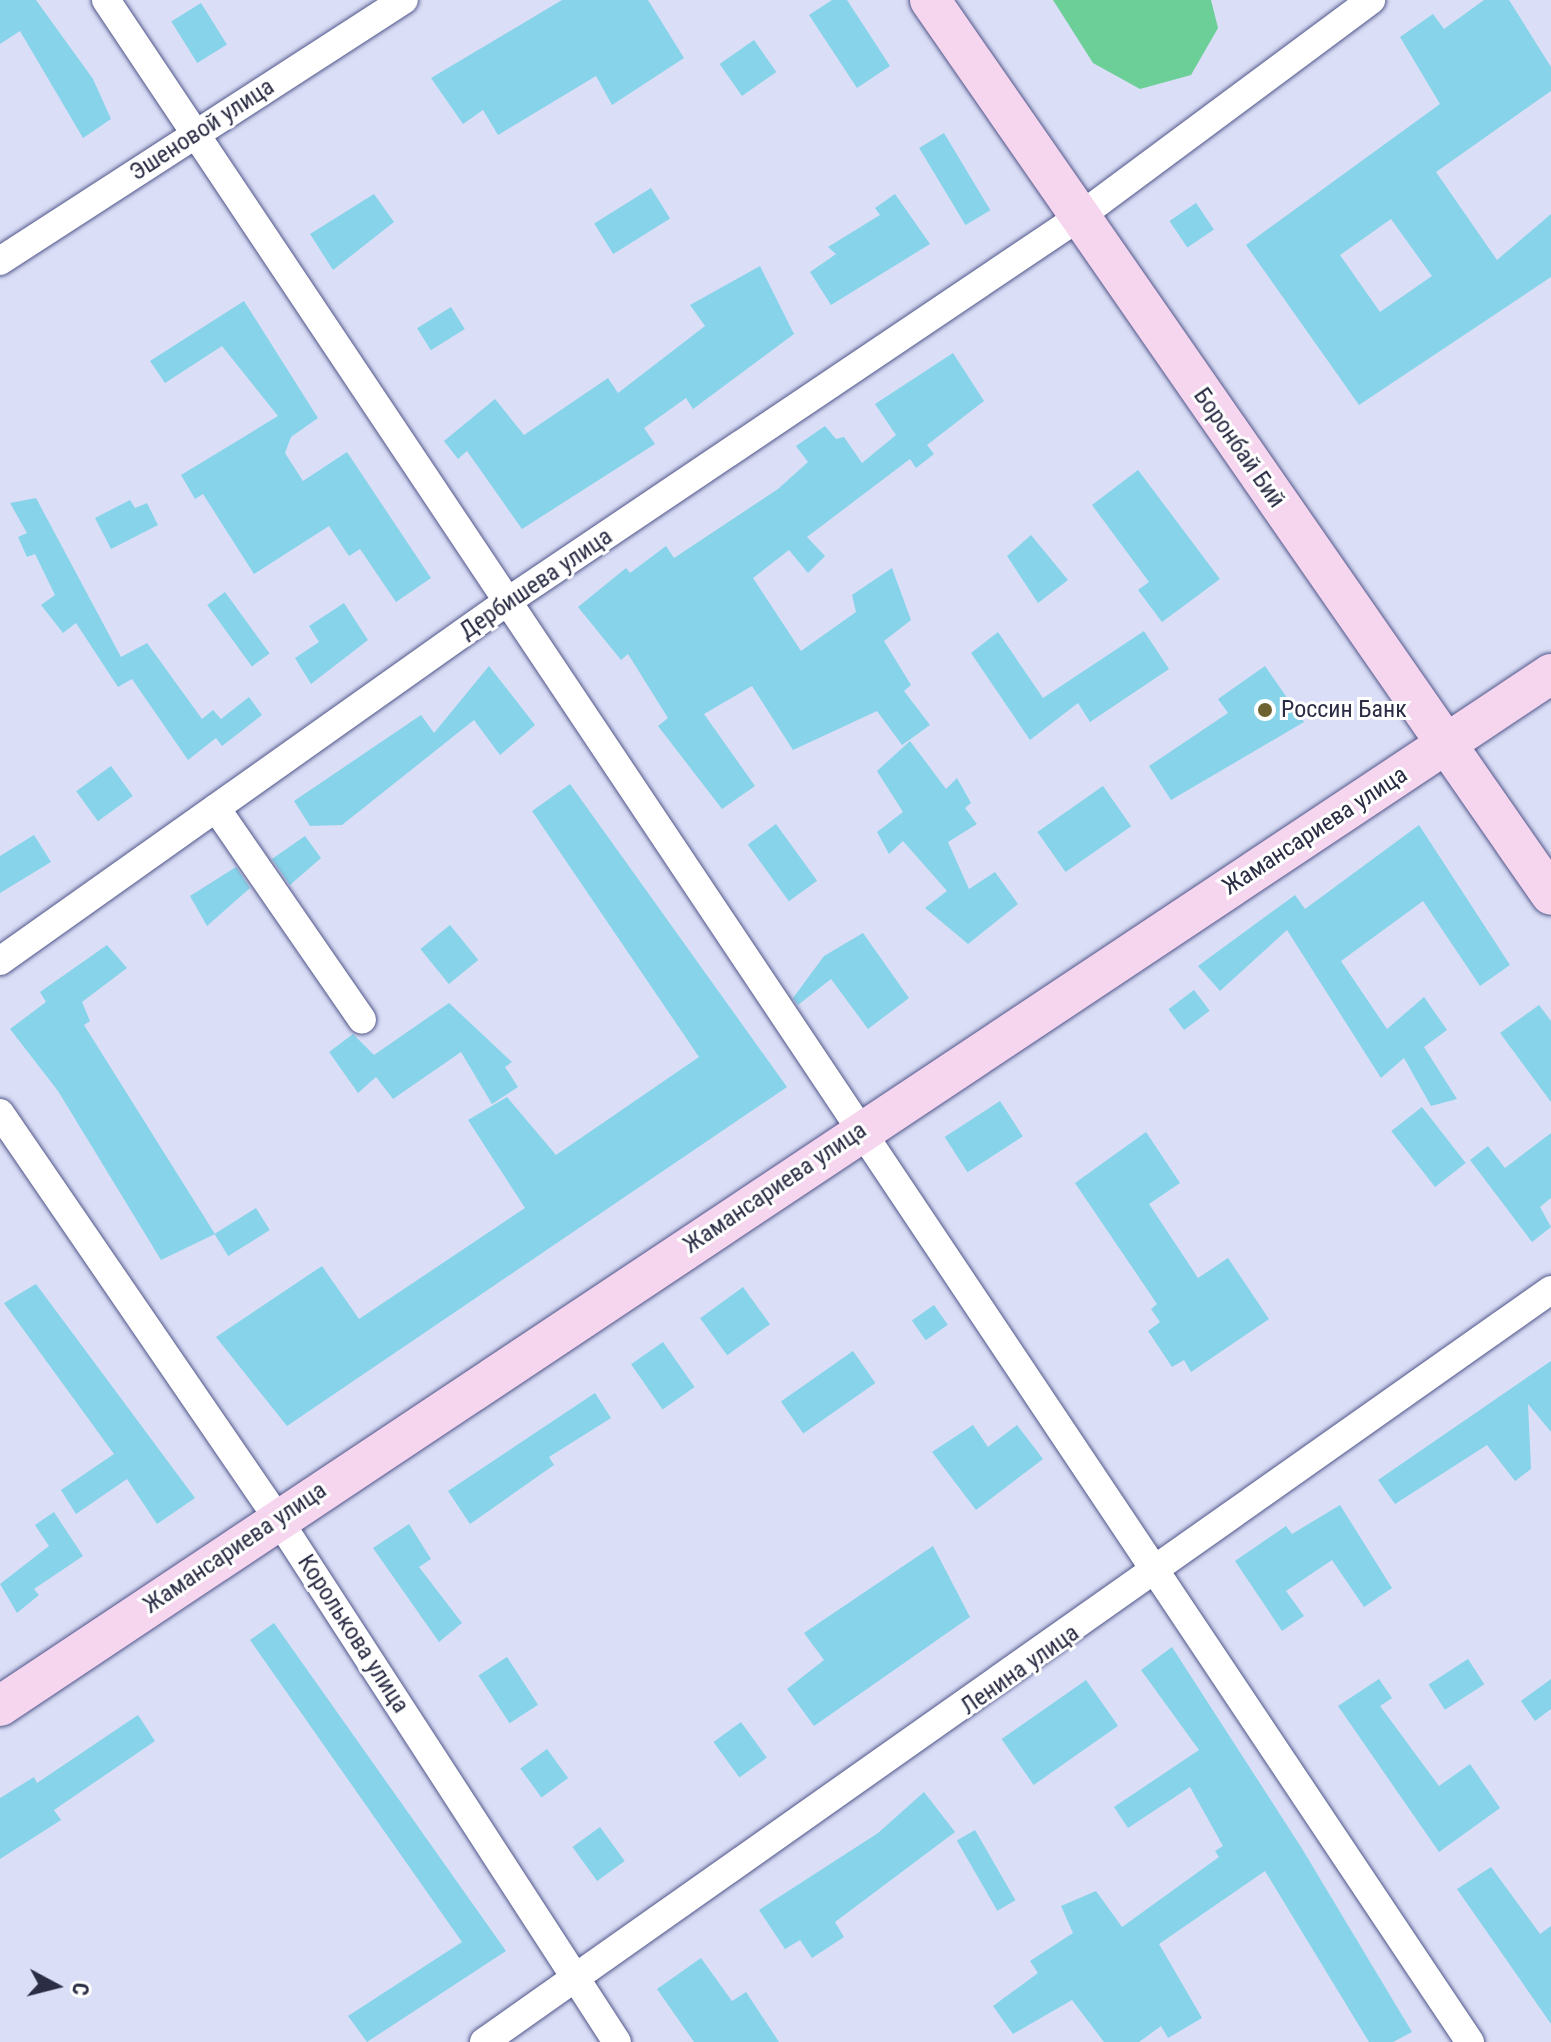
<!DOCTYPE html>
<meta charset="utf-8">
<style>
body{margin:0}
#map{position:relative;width:1551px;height:2042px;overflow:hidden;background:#dadef6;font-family:"Roboto Condensed",sans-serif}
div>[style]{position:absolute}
.green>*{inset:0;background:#6dcf98}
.building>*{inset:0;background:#87d4ea;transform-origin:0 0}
.roads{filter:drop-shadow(0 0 2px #51578a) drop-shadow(0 0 2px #51578a)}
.street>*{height:28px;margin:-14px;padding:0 14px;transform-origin:14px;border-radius:14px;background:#fff}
.secondary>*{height:40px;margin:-20px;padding:0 20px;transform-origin:20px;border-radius:20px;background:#f6d6ee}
.dots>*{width:22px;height:22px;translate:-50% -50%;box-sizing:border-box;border:4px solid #fff;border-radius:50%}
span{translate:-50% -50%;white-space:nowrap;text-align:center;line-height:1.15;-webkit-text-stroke:6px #fff;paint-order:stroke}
.street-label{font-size:24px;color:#2a2d44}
.poi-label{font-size:24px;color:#2a2d44}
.left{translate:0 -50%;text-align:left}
.north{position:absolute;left:16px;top:1946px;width:80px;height:80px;-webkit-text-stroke:6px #fff;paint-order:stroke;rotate:97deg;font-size:22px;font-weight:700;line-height:32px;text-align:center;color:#2a2d44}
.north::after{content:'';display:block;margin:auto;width:28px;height:36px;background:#2a2d44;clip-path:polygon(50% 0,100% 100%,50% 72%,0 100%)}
</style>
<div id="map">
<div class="green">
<div style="clip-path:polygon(1053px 0,1211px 0,1218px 28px,1191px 75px,1140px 89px,1093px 63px)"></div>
</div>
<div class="building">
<div style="clip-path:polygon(0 0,36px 0,93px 79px,111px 119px,83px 138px,20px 31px,0 44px)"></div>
<div style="clip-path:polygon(562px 0,648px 0,684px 58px,612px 105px,596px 76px,498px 135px,483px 110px,463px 124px,431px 78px)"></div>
<div style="clip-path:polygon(832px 0,847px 0,890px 66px,857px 88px,809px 15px)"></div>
<div style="clip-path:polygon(evenodd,1484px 0,1509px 0,1551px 67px,1551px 91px,1436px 172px,1497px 260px,1551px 214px,1551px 277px,1359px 405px,1246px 245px,1440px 104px,1400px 37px,1433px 14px,1444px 29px,1484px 0,1391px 219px,1432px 276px,1380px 312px,1340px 255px,1391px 219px)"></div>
<div style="left:201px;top:3px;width:49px;height:35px;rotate:58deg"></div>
<div style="left:754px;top:40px;width:39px;height:42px;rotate:55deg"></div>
<div style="left:944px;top:133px;width:90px;height:29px;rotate:59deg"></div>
<div style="left:651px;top:188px;width:36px;height:67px;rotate:58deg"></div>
<div style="clip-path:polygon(374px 194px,394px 222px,333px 270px,310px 234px)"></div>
<div style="clip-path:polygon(895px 194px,930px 244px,831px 305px,810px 272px,836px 254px,828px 247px,880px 215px,875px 208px)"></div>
<div style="left:1196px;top:203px;width:32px;height:32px;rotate:56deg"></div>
<div style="clip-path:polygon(760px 266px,794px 334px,693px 409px,686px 398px,644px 428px,655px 444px,522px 529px,467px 451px,458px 459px,444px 441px,495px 399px,524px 435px,608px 378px,618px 393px,705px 326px,690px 305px)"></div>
<div style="clip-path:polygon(244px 301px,318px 418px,291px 437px,285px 453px,303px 481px,347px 452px,431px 578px,396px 602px,360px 549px,349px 556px,329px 526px,254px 574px,203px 494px,195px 499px,181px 475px,278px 416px,222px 346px,165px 383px,150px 361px)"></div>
<div style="left:451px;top:307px;width:26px;height:40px;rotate:58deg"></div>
<div style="clip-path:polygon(953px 353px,984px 401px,927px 445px,934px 454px,916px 468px,910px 459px,807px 537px,825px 556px,808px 573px,789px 550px,753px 578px,801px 651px,856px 612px,852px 595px,892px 568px,911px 620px,884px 641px,911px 685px,904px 691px,930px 725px,902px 745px,877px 711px,793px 750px,752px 686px,704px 714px,755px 786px,722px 809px,658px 726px,668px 718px,628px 654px,621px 660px,578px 607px,626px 568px,630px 573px,666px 546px,674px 558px,778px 489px,808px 462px,796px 446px,825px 426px,836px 439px,844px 437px,862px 463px,896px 435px,875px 404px)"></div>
<div style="clip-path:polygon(1138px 470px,1220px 579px,1162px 622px,1138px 590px,1149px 582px,1092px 505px)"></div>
<div style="clip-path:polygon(36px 498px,121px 657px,147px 643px,202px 719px,213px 710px,221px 719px,249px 697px,262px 715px,222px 746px,216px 738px,188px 760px,132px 679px,118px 687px,76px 623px,63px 633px,41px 605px,55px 595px,35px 554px,27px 557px,18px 537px,27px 533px,10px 503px)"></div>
<div style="clip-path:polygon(130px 500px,135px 508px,147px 503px,158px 525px,111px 549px,95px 518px)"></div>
<div style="clip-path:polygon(1031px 535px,1068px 580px,1038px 603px,1007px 556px)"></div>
<div style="left:225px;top:592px;width:76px;height:22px;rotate:54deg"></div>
<div style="clip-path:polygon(344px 603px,368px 640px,311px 684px,295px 658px,319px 642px,309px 626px)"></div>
<div style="clip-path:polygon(1144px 631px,1169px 669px,1090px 722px,1078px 703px,1030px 740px,971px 653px,998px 632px,1043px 698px)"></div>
<div style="clip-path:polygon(489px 666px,535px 725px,500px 755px,474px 720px,342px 825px,310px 826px,294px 801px,421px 715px,434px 733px)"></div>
<div style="clip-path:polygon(1265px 666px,1304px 722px,1171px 800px,1149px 766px,1228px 713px,1218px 699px)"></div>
<div style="clip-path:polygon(910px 741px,946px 789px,957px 778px,971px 803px,965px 808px,977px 824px,948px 842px,969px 889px,995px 872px,1018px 904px,968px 944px,925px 908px,947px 891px,903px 841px,889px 854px,877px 832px,903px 812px,877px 771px)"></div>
<div style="left:111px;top:766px;width:37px;height:43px;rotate:54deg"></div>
<div style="clip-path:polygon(570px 784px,787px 1087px,287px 1426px,216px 1337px,322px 1266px,359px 1319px,525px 1208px,468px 1120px,507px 1097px,556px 1155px,699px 1057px,532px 811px)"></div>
<div style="left:1103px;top:786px;width:49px;height:80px;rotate:55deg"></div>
<div style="left:776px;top:824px;width:70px;height:35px;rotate:54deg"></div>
<div style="clip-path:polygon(1419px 825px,1510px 965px,1480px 986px,1423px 901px,1341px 961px,1387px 1029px,1424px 997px,1447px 1030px,1424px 1047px,1457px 1099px,1431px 1106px,1404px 1058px,1381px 1078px,1287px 930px,1220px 991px,1198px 966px,1295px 895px,1305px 909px)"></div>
<div style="clip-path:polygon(34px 835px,51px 862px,0 893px,0 856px)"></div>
<div style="clip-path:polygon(305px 836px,321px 858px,290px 885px,272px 859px)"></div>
<div style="clip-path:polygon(236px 867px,250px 888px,207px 926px,190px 896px)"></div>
<div style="left:450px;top:925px;width:45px;height:38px;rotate:51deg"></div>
<div style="clip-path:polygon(863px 933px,909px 998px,868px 1029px,831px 979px,798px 1005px,793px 998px,824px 956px)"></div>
<div style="clip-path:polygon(107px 945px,127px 968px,82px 1002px,90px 1021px,84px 1025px,215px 1234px,161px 1260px,58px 1091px,10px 1029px,46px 1002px,40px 992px)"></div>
<div style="left:1194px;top:990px;width:26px;height:32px;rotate:53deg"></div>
<div style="clip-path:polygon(449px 1003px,512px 1062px,505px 1067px,518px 1087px,492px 1104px,461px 1052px,393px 1099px,376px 1077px,358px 1093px,329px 1052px,353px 1034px,374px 1055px)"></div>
<div style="clip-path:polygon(1539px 1005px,1551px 1021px,1551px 1102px,1500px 1033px)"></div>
<div style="left:1000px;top:1101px;width:42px;height:66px;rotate:57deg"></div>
<div style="left:1422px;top:1107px;width:71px;height:39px;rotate:52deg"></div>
<div style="clip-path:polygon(1146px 1132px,1180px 1183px,1149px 1204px,1198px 1278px,1228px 1258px,1269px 1319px,1191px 1372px,1184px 1360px,1172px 1367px,1148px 1331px,1160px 1322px,1151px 1309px,1157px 1304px,1075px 1183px)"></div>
<div style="clip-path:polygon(1551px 1133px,1551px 1198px,1540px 1207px,1551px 1227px,1532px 1242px,1470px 1160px,1488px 1146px,1505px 1168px)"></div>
<div style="left:256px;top:1208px;width:26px;height:49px;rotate:58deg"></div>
<div style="clip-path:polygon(36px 1284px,195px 1498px,157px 1524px,127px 1479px,76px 1514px,61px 1490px,114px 1454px,4px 1303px)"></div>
<div style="left:743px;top:1287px;width:46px;height:53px;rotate:54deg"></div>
<div style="left:934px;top:1305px;width:24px;height:27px;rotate:55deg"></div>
<div style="left:663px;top:1342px;width:55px;height:39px;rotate:55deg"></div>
<div style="left:853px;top:1351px;width:39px;height:88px;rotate:55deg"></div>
<div style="clip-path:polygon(1551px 1361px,1551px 1432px,1528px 1404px,1531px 1469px,1515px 1481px,1487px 1445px,1395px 1504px,1378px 1480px)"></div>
<div style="clip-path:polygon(595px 1393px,611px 1418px,549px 1457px,554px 1465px,470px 1524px,448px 1491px)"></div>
<div style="clip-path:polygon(973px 1425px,988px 1447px,1017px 1425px,1043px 1459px,976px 1510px,932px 1452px)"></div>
<div style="clip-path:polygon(1340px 1505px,1392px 1588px,1364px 1607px,1332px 1560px,1286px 1591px,1304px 1616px,1282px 1631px,1235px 1561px,1286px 1526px,1292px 1534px)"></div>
<div style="clip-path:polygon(54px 1512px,83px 1556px,34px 1589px,39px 1595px,17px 1613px,0 1584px,49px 1546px,35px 1525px)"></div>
<div style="clip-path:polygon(409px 1524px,431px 1559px,419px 1567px,462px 1623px,439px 1642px,373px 1548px)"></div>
<div style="clip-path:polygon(933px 1546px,970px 1617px,814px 1726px,787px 1689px,824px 1660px,804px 1633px)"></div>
<div style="clip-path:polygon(274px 1623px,506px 1951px,367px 2042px,348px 2016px,462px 1942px,250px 1640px)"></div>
<div style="clip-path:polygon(1172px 1647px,1301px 1847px,1412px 2032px,1393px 2042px,1369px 2042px,1265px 1871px,1159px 1944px,1202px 2018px,1168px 2038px,1161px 2026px,1139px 2042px,1104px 2042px,1072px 2000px,1013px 2034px,993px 2006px,1038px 1973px,1030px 1961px,1073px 1933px,1061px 1906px,1096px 1891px,1122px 1927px,1219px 1857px,1215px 1851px,1223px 1846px,1190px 1787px,1128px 1828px,1114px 1807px,1199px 1750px,1141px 1670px)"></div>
<div style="left:507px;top:1657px;width:57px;height:34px;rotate:57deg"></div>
<div style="left:1468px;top:1659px;width:30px;height:47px;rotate:57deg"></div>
<div style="clip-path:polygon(1379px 1679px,1392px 1698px,1380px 1706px,1439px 1786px,1470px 1764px,1500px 1808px,1439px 1852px,1338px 1706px)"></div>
<div style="clip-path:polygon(1551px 1679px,1551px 1709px,1535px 1721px,1521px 1701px)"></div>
<div style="left:1086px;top:1680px;width:56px;height:103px;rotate:55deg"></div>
<div style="clip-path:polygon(138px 1715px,155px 1741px,54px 1810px,61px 1820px,0 1859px,0 1798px,34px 1777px,37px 1783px)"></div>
<div style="left:741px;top:1722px;width:44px;height:34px;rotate:54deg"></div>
<div style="left:547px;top:1749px;width:36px;height:33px;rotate:54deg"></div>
<div style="clip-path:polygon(924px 1792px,955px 1832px,835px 1922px,844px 1937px,812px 1958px,800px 1940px,785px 1949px,759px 1910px,878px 1833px)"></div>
<div style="left:600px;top:1827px;width:42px;height:34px;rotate:54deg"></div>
<div style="left:975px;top:1830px;width:81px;height:21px;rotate:60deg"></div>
<div style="clip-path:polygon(1491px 1867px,1540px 1934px,1551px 1926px,1551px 2024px,1457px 1889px)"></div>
<div style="clip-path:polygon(701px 1958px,732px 2001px,746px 1992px,779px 2042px,694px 2042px,657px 1989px)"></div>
</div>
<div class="roads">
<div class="street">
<div style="left:106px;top:0;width:2456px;rotate:56.26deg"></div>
<div style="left:0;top:261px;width:481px;rotate:-32.9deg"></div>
<div style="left:216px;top:808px;width:257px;rotate:55.4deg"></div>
<div style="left:0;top:961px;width:623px;rotate:-35.32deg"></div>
<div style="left:508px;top:601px;width:688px;rotate:-33.92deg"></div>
<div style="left:1079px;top:217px;width:364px;rotate:-36.6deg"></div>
<div style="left:0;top:1113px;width:492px;rotate:55.6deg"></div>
<div style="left:278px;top:1519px;width:623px;rotate:57.05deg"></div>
<div style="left:484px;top:2042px;width:1305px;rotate:-35.18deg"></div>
</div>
<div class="secondary">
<div style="left:930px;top:0;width:1089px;rotate:55.24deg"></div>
<div style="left:0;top:1706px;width:1863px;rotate:-33.64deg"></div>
</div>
</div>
<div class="dots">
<div style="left:1265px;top:710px;background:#6e6330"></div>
</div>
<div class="street-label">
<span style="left:202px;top:130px;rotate:-33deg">Эшеновой улица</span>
<span style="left:1239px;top:448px;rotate:55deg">Боронбай Бий</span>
<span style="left:536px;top:584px;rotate:-34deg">Дербишева улица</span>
<span style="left:1315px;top:831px;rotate:-33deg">Жамансариева улица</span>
<span style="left:775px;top:1188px;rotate:-34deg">Жамансариева улица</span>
<span style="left:235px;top:1548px;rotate:-34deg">Жамансариева улица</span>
<span style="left:353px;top:1634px;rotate:57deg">Королькова улица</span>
<span style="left:1020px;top:1670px;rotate:-35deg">Ленина улица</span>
</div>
<div class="poi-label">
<span class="left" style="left:1281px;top:710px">Россин Банк</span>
</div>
<div class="north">С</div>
</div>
